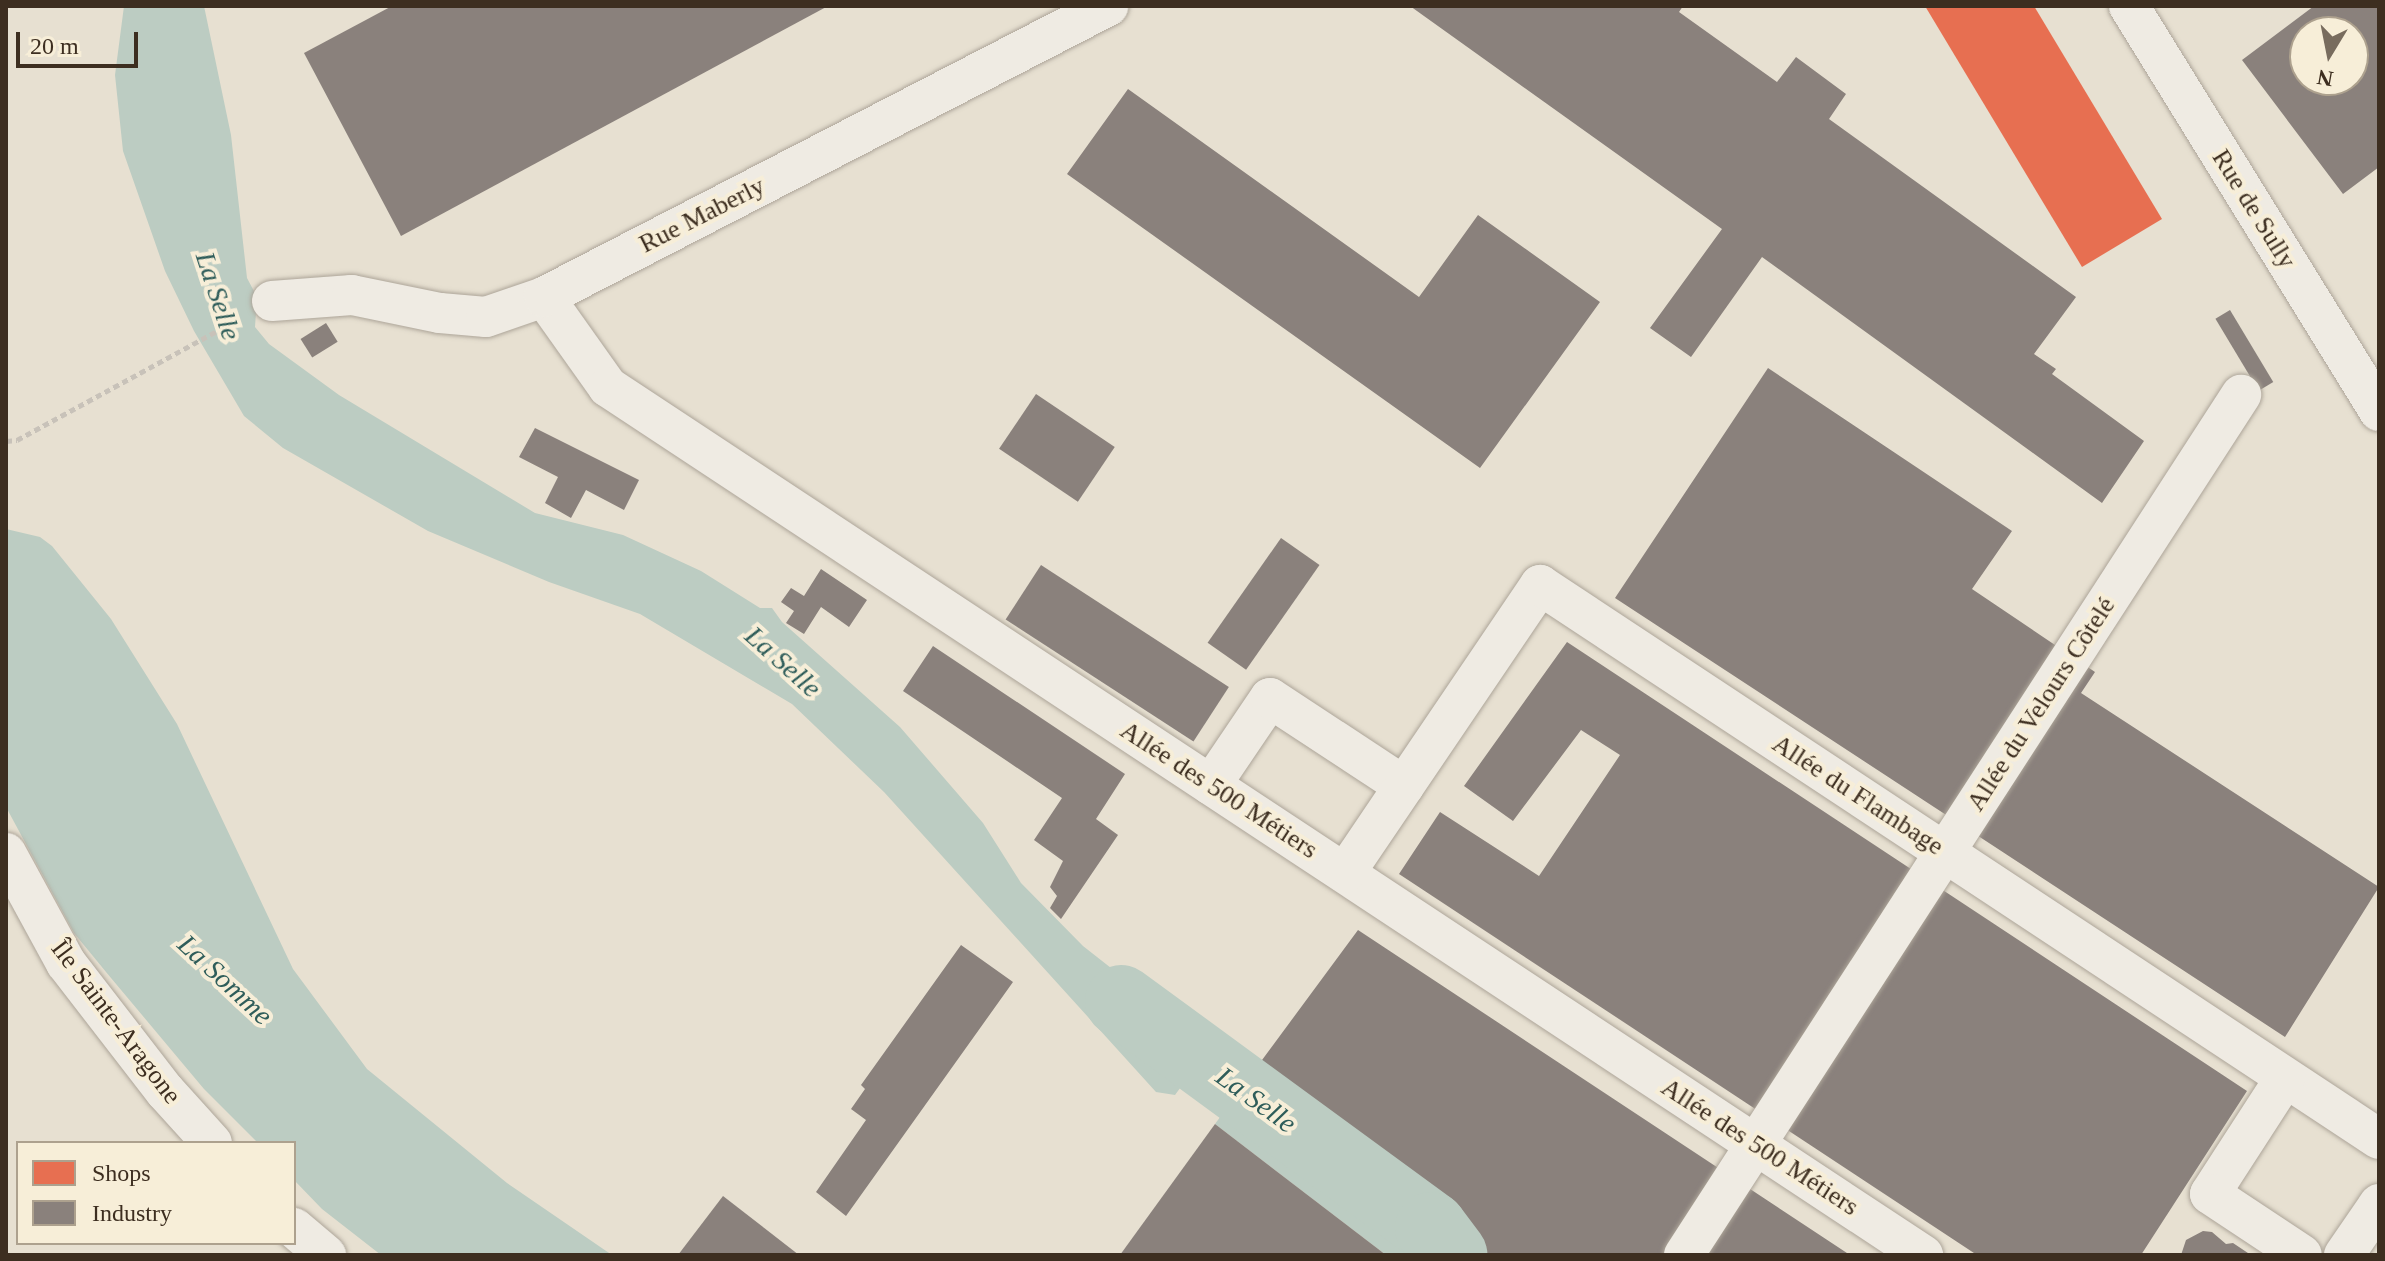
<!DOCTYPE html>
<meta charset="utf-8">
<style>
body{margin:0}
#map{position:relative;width:2385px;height:1261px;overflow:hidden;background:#e7e0d1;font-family:Georgia,serif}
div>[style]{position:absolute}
.water>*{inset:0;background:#bcccc2}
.shops>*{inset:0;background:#e76f51}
.industry>*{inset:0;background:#8a817c;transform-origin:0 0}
.river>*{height:72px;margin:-36px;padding:0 36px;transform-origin:36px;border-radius:36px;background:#bcccc2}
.path>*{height:5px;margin-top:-2.5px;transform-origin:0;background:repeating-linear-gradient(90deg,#c8c2b9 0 6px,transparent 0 10px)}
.roads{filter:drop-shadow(0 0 2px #ada599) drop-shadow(0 0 2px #ada599)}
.minor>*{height:40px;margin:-20px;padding:0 20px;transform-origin:20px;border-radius:20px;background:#efebe3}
span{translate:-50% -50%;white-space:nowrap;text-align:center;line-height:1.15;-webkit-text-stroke:8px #f7eed8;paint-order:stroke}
.street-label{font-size:26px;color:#3d2e20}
.water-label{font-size:28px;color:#2f5d5a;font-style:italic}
.frame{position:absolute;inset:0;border:8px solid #3d2e20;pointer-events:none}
.legend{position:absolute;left:16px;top:1141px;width:280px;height:104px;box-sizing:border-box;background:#f7eed8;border:2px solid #ada18e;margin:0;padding:10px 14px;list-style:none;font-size:24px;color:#3d2e20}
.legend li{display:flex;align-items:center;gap:16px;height:40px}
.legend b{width:40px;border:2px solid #ada18e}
.north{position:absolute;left:2289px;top:16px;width:80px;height:80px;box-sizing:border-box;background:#f7eed8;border:2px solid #ada18e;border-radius:50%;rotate:190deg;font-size:22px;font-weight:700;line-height:32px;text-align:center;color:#3d2e20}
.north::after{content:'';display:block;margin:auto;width:28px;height:36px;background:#786c5e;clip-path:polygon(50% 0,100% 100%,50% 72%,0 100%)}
.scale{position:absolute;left:16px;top:32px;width:122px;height:36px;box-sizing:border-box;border:4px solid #3d2e20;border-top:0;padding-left:10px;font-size:24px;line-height:28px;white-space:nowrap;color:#3d2e20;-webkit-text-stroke:6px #f7eed8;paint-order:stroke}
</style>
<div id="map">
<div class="water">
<div style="clip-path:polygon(124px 6px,204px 6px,231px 135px,247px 278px,257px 297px,255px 327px,269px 344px,339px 395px,535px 513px,623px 535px,701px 571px,760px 608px,772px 608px,782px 622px,900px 727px,983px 823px,1021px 883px,1083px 946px,1162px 1008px,1205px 1054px,1175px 1095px,1156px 1092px,884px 792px,792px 704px,640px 614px,549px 582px,428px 531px,283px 448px,244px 416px,194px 331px,165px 271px,123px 151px,115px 75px)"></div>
<div style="clip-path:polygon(6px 529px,40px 537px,52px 546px,111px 619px,177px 724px,293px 969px,367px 1069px,507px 1183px,612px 1255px,381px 1255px,322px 1209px,294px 1180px,294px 1143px,258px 1143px,204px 1089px,106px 972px,74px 933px,6px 807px)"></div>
<div style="clip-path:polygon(1248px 1079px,1437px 1207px,1473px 1255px,1386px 1255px,1215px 1124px)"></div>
</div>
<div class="shops">
<div style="clip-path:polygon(1925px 6px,2034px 6px,2162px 219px,2082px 267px)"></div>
</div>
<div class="industry">
<div style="clip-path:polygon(392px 6px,828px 6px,401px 236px,304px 53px)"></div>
<div style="clip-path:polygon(1410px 6px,1683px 6px,1679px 12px,1777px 82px,1796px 57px,1846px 94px,1829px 119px,2076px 297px,2034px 354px,2056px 369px,2052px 374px,2144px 441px,2102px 503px,1762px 257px,1691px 357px,1650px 328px,1722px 229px)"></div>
<div style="clip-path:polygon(evenodd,2314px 6px,2379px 6px,2379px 167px,2343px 194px,2242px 60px,2314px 6px,2305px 32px,2353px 32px,2353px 80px,2305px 80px,2305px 32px)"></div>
<div style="clip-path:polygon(1128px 89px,1419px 297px,1478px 215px,1600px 302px,1480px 468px,1067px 174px)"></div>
<div style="left:2230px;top:310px;width:84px;height:17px;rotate:59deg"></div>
<div style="left:326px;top:323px;width:22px;height:30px;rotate:58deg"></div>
<div style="clip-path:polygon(1768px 368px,2012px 531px,1972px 589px,2095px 672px,2081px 693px,2379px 887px,2285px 1037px,1615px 598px)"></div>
<div style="left:1036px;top:394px;width:95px;height:66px;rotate:34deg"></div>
<div style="clip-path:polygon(535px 428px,639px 480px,624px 510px,586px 490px,571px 518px,545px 503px,558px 477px,519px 457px)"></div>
<div style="left:1281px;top:538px;width:47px;height:128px;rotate:35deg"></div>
<div style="left:1041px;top:565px;width:224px;height:65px;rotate:33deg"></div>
<div style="clip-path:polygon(821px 569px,867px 600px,849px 627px,821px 607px,804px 634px,786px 623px,794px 611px,781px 602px,791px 588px,804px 596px)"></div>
<div style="clip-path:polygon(1567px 642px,2247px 1091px,2141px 1255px,1977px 1255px,1399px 874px,1440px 812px,1539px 876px,1620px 755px,1581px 730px,1513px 821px,1464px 786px)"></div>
<div style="clip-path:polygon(933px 646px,1125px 774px,1096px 819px,1118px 835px,1061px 919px,1050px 908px,1057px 896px,1050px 887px,1063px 861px,1034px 840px,1062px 798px,903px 691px)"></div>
<div style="clip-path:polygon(1358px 930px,1850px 1255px,1473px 1255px,1437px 1207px,1248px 1079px)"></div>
<div style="clip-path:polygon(961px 945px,1013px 982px,846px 1216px,816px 1192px,866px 1120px,851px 1109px,865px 1089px,861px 1085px)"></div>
<div style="clip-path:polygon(1215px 1124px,1386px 1255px,1120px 1255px)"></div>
<div style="clip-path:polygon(723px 1196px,799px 1255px,678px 1255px)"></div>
<div style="clip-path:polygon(2203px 1231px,2212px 1232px,2226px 1244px,2233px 1243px,2251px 1255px,2181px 1255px,2186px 1240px)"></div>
</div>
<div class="river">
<div style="left:1121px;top:1001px;width:384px;rotate:36.2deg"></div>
<div style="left:1431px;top:1228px;width:34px;rotate:53deg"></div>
</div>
<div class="path">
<div style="left:6px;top:441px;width:11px;rotate:-5deg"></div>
<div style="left:17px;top:440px;width:253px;rotate:-28.6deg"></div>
</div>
<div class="roads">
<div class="minor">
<div style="left:2129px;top:6px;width:476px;rotate:58.3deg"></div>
<div style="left:544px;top:297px;width:110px;rotate:54.6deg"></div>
<div style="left:608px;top:387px;width:1576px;rotate:33.43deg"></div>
<div style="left:272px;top:301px;width:80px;rotate:-4.3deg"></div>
<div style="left:352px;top:295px;width:90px;rotate:11.6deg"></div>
<div style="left:440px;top:313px;width:46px;rotate:5deg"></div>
<div style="left:486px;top:317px;width:61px;rotate:-19deg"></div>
<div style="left:544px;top:297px;width:635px;rotate:-27.29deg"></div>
<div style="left:1211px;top:785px;width:105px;rotate:-55.9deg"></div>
<div style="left:1270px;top:698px;width:160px;rotate:33.3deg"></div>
<div style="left:1404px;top:786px;width:105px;rotate:124.1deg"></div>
<div style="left:1404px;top:786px;width:243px;rotate:-55.9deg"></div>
<div style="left:1540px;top:585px;width:1005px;rotate:33.44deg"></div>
<div style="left:6px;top:853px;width:125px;rotate:61.4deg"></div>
<div style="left:66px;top:963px;width:162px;rotate:52.3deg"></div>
<div style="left:165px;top:1091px;width:70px;rotate:47.9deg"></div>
<div style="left:2285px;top:1078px;width:138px;rotate:122.9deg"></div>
<div style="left:2210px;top:1194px;width:110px;rotate:33.5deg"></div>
<div style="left:294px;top:1228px;width:42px;rotate:40.2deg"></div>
<div style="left:1684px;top:1255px;width:1025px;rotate:-57.07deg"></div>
<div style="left:2344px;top:1255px;width:62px;rotate:-55.5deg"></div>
</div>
</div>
<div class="street-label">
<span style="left:2254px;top:209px;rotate:58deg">Rue de Sully</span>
<span style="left:702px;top:215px;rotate:-27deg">Rue Maberly</span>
<span style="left:2041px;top:704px;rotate:-57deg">Allée du Velours Côtelé</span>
<span style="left:1219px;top:790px;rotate:33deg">Allée des 500 Métiers</span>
<span style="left:1858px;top:795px;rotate:33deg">Allée du Flambage</span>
<span style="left:116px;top:1022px;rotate:53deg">Île Sainte-Aragone</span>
<span style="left:1760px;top:1147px;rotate:33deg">Allée des 500 Métiers</span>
</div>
<div class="water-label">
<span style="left:218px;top:296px;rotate:72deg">La Selle</span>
<span style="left:783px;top:662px;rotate:42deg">La Selle</span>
<span style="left:225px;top:980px;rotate:43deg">La Somme</span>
<span style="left:1256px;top:1100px;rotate:36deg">La Selle</span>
</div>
<div class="frame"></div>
<ul class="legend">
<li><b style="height:22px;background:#e76f51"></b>Shops</li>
<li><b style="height:22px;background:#8a817c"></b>Industry</li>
</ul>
<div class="north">N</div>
<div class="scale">20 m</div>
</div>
